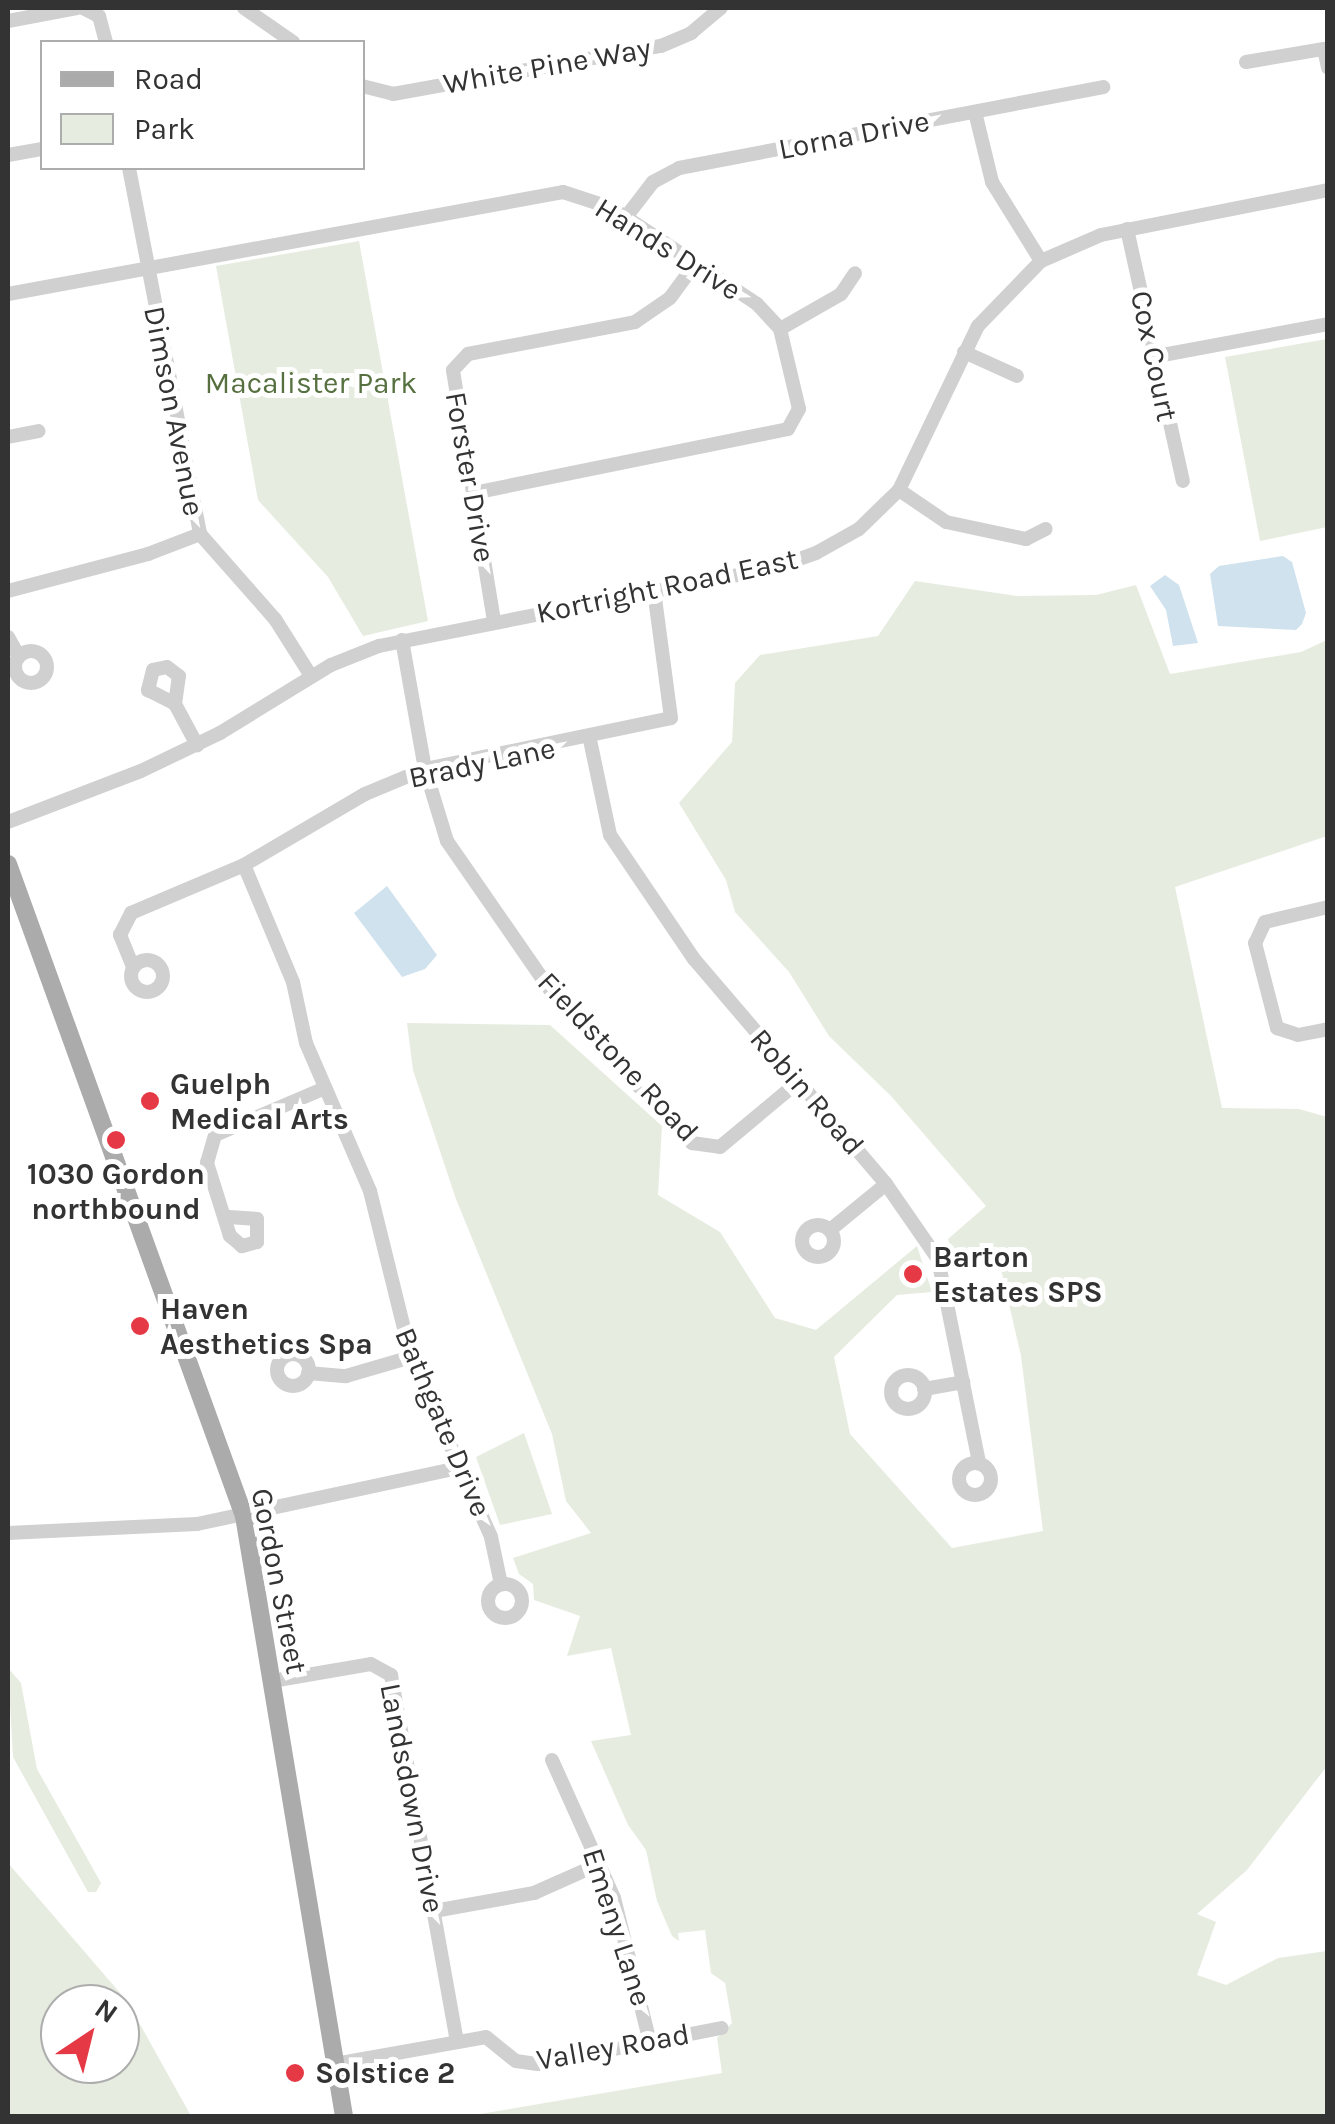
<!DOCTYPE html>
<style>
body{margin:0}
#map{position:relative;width:1335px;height:2124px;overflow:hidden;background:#fff;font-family:Karla,sans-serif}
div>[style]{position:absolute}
.green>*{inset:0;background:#e6ecdf}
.water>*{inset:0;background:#cfe2ee}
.minor>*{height:14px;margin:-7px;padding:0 7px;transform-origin:7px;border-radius:7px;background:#d0d0d0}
.minor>.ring{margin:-7px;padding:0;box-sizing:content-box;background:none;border:14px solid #d0d0d0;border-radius:50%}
.major>*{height:18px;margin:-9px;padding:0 9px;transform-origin:9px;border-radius:9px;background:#ababab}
.dots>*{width:28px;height:28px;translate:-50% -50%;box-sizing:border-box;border:5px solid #fff;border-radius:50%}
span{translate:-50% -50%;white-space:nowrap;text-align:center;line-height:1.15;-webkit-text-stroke:10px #fff;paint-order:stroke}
.street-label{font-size:30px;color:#333}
.park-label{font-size:30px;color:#56703f}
.poi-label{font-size:30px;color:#333;font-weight:700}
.left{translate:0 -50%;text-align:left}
.frame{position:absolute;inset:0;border:10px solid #333;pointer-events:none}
.legend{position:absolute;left:40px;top:40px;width:325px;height:130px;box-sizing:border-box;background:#fff;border:2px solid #adadad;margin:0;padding:12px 18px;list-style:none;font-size:30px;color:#333}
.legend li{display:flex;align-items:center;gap:20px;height:50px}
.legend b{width:50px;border:2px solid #adadad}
.north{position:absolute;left:40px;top:1984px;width:100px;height:100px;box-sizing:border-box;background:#fff;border:2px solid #adadad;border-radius:50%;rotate:35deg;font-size:28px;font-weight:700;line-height:40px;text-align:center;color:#333}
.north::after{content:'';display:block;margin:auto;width:35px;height:45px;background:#e63946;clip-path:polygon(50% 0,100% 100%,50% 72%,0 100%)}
</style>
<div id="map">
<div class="green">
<div style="clip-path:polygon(359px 241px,428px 621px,363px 636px,328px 577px,258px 500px,216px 266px)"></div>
<div style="clip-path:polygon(1327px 339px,1327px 527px,1260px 541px,1225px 357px)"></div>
<div style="clip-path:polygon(915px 581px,1017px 596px,1096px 595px,1136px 585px,1170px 674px,1301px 652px,1327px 640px,1327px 836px,1175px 887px,1222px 1108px,1299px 1109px,1327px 1117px,1327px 1766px,1247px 1870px,1197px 1914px,1216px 1922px,1197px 1975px,1226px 1985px,1278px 1958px,1327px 1951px,1327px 2116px,468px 2116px,722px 2073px,717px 2038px,732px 2023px,725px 1983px,711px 1973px,705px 1930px,678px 1933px,679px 1941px,672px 1936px,657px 1901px,646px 1850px,628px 1825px,591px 1741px,631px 1735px,611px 1648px,567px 1656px,580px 1616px,534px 1600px,533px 1584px,519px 1574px,513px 1558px,591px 1533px,566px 1501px,552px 1434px,456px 1199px,413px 1070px,407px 1023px,550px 1025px,662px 1126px,658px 1195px,720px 1232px,775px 1318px,816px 1330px,917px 1246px,932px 1292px,897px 1295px,834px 1357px,850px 1434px,952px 1548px,1043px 1531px,1021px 1356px,1000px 1265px,954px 1258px,948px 1239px,986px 1206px,891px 1096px,829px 1036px,789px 972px,735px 912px,726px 880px,679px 803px,732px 742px,735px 683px,760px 655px,878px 636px)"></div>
<div style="clip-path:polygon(524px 1433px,552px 1514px,500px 1525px,476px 1457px)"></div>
<div style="clip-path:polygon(8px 1668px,21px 1683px,37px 1769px,101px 1883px,96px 1892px,88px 1892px,13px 1757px)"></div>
<div style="clip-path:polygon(evenodd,8px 1863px,127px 2001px,191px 2116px,8px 2116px,8px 1863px,60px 2004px,120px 2004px,120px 2064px,60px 2064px,60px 2004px)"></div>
</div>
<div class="water">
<div style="clip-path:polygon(1283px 556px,1292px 562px,1306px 613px,1302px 624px,1296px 630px,1218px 626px,1210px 574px,1219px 566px)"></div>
<div style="clip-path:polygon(1165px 575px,1179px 585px,1198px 643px,1173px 646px,1166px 610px,1150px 586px)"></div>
<div style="clip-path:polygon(387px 886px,437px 955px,425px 969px,402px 977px,354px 913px)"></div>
</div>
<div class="minor">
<div style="left:83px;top:8px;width:18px;rotate:27deg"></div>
<div style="left:99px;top:16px;width:27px;rotate:75deg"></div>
<div style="left:244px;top:8px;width:60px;rotate:34.8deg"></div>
<div style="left:8px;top:21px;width:70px;rotate:-10.7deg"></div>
<div style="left:1246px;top:62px;width:79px;rotate:-9.5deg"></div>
<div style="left:1324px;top:49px;width:19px;rotate:78deg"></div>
<div style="left:362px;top:86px;width:32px;rotate:14deg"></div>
<div style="left:393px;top:94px;width:272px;rotate:-10.2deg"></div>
<div style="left:661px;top:46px;width:33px;rotate:-23deg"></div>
<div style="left:691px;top:33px;width:39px;rotate:-40deg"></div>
<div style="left:975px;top:112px;width:72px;rotate:76.3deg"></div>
<div style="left:992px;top:182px;width:93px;rotate:58.2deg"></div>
<div style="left:8px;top:155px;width:35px;rotate:-10deg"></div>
<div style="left:129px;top:168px;width:373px;rotate:79deg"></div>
<div style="left:200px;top:534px;width:113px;rotate:48.6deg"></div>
<div style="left:275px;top:619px;width:67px;rotate:57.7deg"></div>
<div style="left:626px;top:217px;width:44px;rotate:-52.4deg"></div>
<div style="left:653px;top:182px;width:30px;rotate:-28deg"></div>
<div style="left:679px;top:168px;width:432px;rotate:-10.8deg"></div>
<div style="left:1127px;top:229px;width:258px;rotate:77.5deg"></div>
<div style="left:8px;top:294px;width:564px;rotate:-10.41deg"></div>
<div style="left:563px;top:192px;width:52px;rotate:18.1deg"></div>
<div style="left:612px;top:208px;width:174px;rotate:33.5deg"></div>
<div style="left:757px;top:304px;width:34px;rotate:47deg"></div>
<div style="left:780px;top:329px;width:82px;rotate:76.6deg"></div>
<div style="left:799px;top:409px;width:23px;rotate:119deg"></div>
<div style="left:788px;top:429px;width:320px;rotate:168.5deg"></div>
<div style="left:780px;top:329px;width:70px;rotate:-29.8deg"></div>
<div style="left:841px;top:294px;width:25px;rotate:-56deg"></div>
<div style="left:964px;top:352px;width:58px;rotate:24.4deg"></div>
<div style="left:1152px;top:357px;width:179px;rotate:-10.6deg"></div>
<div style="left:8px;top:437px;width:31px;rotate:-11deg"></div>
<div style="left:899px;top:490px;width:57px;rotate:34.2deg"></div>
<div style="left:946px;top:522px;width:82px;rotate:12deg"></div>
<div style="left:1026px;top:539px;width:22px;rotate:-27deg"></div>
<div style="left:8px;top:591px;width:145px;rotate:-14.8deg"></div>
<div style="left:148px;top:554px;width:56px;rotate:-21deg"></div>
<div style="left:494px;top:621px;width:254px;rotate:-99.3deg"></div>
<div style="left:453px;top:370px;width:22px;rotate:-47deg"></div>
<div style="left:468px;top:354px;width:170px;rotate:-10.8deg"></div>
<div style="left:635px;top:322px;width:42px;rotate:-34.4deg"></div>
<div style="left:670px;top:298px;width:42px;rotate:-53.7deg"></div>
<div style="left:8px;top:637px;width:18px;rotate:61deg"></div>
<div style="left:402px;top:640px;width:131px;rotate:79.9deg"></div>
<div style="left:425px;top:769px;width:75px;rotate:73deg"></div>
<div style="left:447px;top:841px;width:193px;rotate:55.3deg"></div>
<div style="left:557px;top:1000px;width:197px;rotate:46.6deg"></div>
<div style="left:692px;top:1143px;width:28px;rotate:8deg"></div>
<div style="left:720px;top:1147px;width:102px;rotate:-39.8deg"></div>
<div class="ring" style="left:15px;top:651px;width:18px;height:18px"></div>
<div style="left:175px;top:704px;width:28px;rotate:-82deg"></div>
<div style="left:179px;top:676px;width:15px;rotate:-143deg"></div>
<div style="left:167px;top:667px;width:14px;rotate:168deg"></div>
<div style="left:153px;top:670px;width:21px;rotate:104deg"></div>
<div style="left:148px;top:690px;width:30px;rotate:27deg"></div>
<div style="left:175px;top:704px;width:47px;rotate:61.8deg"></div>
<div style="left:590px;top:740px;width:97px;rotate:78.1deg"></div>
<div style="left:610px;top:835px;width:150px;rotate:55.9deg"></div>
<div style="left:694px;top:959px;width:296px;rotate:49.5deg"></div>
<div style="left:886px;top:1184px;width:91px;rotate:55.3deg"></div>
<div style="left:938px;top:1259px;width:208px;rotate:78.6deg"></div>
<div style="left:8px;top:822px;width:142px;rotate:-21deg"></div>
<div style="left:141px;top:771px;width:88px;rotate:-25.7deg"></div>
<div style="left:220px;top:733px;width:130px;rotate:-31.5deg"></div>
<div style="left:331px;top:665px;width:52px;rotate:-21.6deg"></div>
<div style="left:379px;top:646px;width:403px;rotate:-11.2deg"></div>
<div style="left:774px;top:568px;width:45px;rotate:-19.7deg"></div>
<div style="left:816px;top:553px;width:49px;rotate:-29.2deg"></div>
<div style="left:859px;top:529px;width:56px;rotate:-44.3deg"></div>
<div style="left:899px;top:490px;width:182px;rotate:-64.3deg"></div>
<div style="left:978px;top:326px;width:91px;rotate:-45.9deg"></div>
<div style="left:1041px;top:261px;width:65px;rotate:-23.4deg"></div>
<div style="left:1101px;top:235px;width:231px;rotate:-11.2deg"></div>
<div style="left:244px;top:865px;width:127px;rotate:67.3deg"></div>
<div style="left:293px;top:982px;width:62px;rotate:78deg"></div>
<div style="left:306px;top:1043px;width:161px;rotate:66.6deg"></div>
<div style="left:370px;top:1191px;width:171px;rotate:76.1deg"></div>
<div style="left:411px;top:1357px;width:197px;rotate:66deg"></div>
<div style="left:491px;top:1537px;width:48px;rotate:78deg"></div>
<div style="left:1328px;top:907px;width:65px;rotate:166.6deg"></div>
<div style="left:1265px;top:922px;width:23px;rotate:115deg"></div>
<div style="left:1255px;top:943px;width:88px;rotate:75.5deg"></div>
<div style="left:1277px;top:1028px;width:22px;rotate:18deg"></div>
<div style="left:1298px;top:1035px;width:31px;rotate:-11deg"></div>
<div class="ring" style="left:131px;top:960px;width:18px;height:18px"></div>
<div style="left:133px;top:967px;width:35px;rotate:-112deg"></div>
<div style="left:120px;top:935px;width:25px;rotate:-63deg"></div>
<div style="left:131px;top:913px;width:123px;rotate:-23deg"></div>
<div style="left:244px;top:865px;width:140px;rotate:-30.4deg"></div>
<div style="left:365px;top:794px;width:65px;rotate:-22.6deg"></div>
<div style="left:425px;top:769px;width:251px;rotate:-11.7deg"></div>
<div style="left:671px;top:718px;width:128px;rotate:-97.6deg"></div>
<div style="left:229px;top:1217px;width:28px;rotate:4deg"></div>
<div style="left:257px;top:1219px;width:23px;rotate:90deg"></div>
<div style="left:257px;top:1242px;width:16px;rotate:165deg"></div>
<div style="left:242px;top:1246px;width:16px;rotate:-140deg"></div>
<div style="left:230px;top:1236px;width:77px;rotate:-107.5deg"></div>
<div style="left:207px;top:1163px;width:29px;rotate:-74deg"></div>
<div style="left:215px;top:1135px;width:120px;rotate:-23.1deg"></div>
<div class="ring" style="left:802px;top:1225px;width:18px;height:18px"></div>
<div style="left:830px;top:1230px;width:72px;rotate:-39.4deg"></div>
<div class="ring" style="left:277px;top:1354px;width:18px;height:18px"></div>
<div style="left:308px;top:1373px;width:38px;rotate:5deg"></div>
<div style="left:346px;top:1376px;width:68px;rotate:-16.3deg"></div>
<div class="ring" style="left:891px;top:1375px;width:20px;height:20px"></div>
<div style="left:924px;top:1389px;width:40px;rotate:-10deg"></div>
<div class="ring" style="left:959px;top:1463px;width:18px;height:18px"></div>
<div style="left:8px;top:1533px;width:189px;rotate:-2.7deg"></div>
<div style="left:197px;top:1524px;width:273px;rotate:-12.1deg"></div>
<div class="ring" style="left:488px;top:1584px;width:20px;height:20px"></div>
<div style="left:272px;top:1681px;width:100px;rotate:-9.7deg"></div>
<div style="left:371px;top:1664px;width:23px;rotate:29deg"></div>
<div style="left:391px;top:1675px;width:373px;rotate:79.8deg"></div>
<div style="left:552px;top:1760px;width:151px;rotate:65.8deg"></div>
<div style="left:614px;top:1898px;width:148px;rotate:76deg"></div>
<div style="left:434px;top:1911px;width:102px;rotate:-10.2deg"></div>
<div style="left:534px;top:1893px;width:71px;rotate:-24deg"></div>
<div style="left:335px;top:2064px;width:153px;rotate:-10.1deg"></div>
<div style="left:486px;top:2037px;width:38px;rotate:39deg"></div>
<div style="left:516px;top:2061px;width:22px;rotate:8deg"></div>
<div style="left:538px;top:2064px;width:187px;rotate:-11.1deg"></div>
</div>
<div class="major">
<div style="left:8px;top:864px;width:693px;rotate:70.1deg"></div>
<div style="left:244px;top:1516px;width:608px;rotate:80.54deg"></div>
</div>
<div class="dots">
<div style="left:150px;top:1101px;background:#e63946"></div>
<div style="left:116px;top:1140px;background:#e63946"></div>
<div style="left:913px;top:1274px;background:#e63946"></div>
<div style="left:140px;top:1326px;background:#e63946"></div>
<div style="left:295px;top:2073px;background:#e63946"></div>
</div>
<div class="street-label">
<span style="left:547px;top:66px;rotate:-10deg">White Pine Way</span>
<span style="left:854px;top:135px;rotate:-11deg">Lorna Drive</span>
<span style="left:668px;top:249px;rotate:32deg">Hands Drive</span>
<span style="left:1154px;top:356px;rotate:78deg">Cox Court</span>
<span style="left:174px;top:411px;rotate:79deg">Dimson Avenue</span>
<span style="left:470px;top:477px;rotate:80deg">Forster Drive</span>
<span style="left:667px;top:586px;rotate:-12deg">Kortright Road East</span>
<span style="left:482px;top:763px;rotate:-12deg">Brady Lane</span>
<span style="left:618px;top:1057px;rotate:47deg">Fieldstone Road</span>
<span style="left:807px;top:1092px;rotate:49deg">Robin Road</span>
<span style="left:443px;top:1422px;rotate:67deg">Bathgate Drive</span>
<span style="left:279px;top:1581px;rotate:79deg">Gordon Street</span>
<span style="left:412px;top:1798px;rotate:79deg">Landsdown Drive</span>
<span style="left:617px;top:1927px;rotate:72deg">Emeny Lane</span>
<span style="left:613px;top:2047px;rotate:-10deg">Valley Road</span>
</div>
<div class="park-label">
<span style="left:311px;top:383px">Macalister Park</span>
</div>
<div class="poi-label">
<span class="left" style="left:170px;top:1101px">Guelph<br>Medical Arts</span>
<span style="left:116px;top:1191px">1030 Gordon<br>northbound</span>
<span class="left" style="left:933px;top:1274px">Barton<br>Estates SPS</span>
<span class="left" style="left:160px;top:1326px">Haven<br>Aesthetics Spa</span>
<span class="left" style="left:315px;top:2073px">Solstice 2</span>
</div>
<div class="frame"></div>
<ul class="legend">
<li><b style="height:12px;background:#ababab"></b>Road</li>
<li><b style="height:28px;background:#e6ecdf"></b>Park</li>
</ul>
<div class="north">N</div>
</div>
